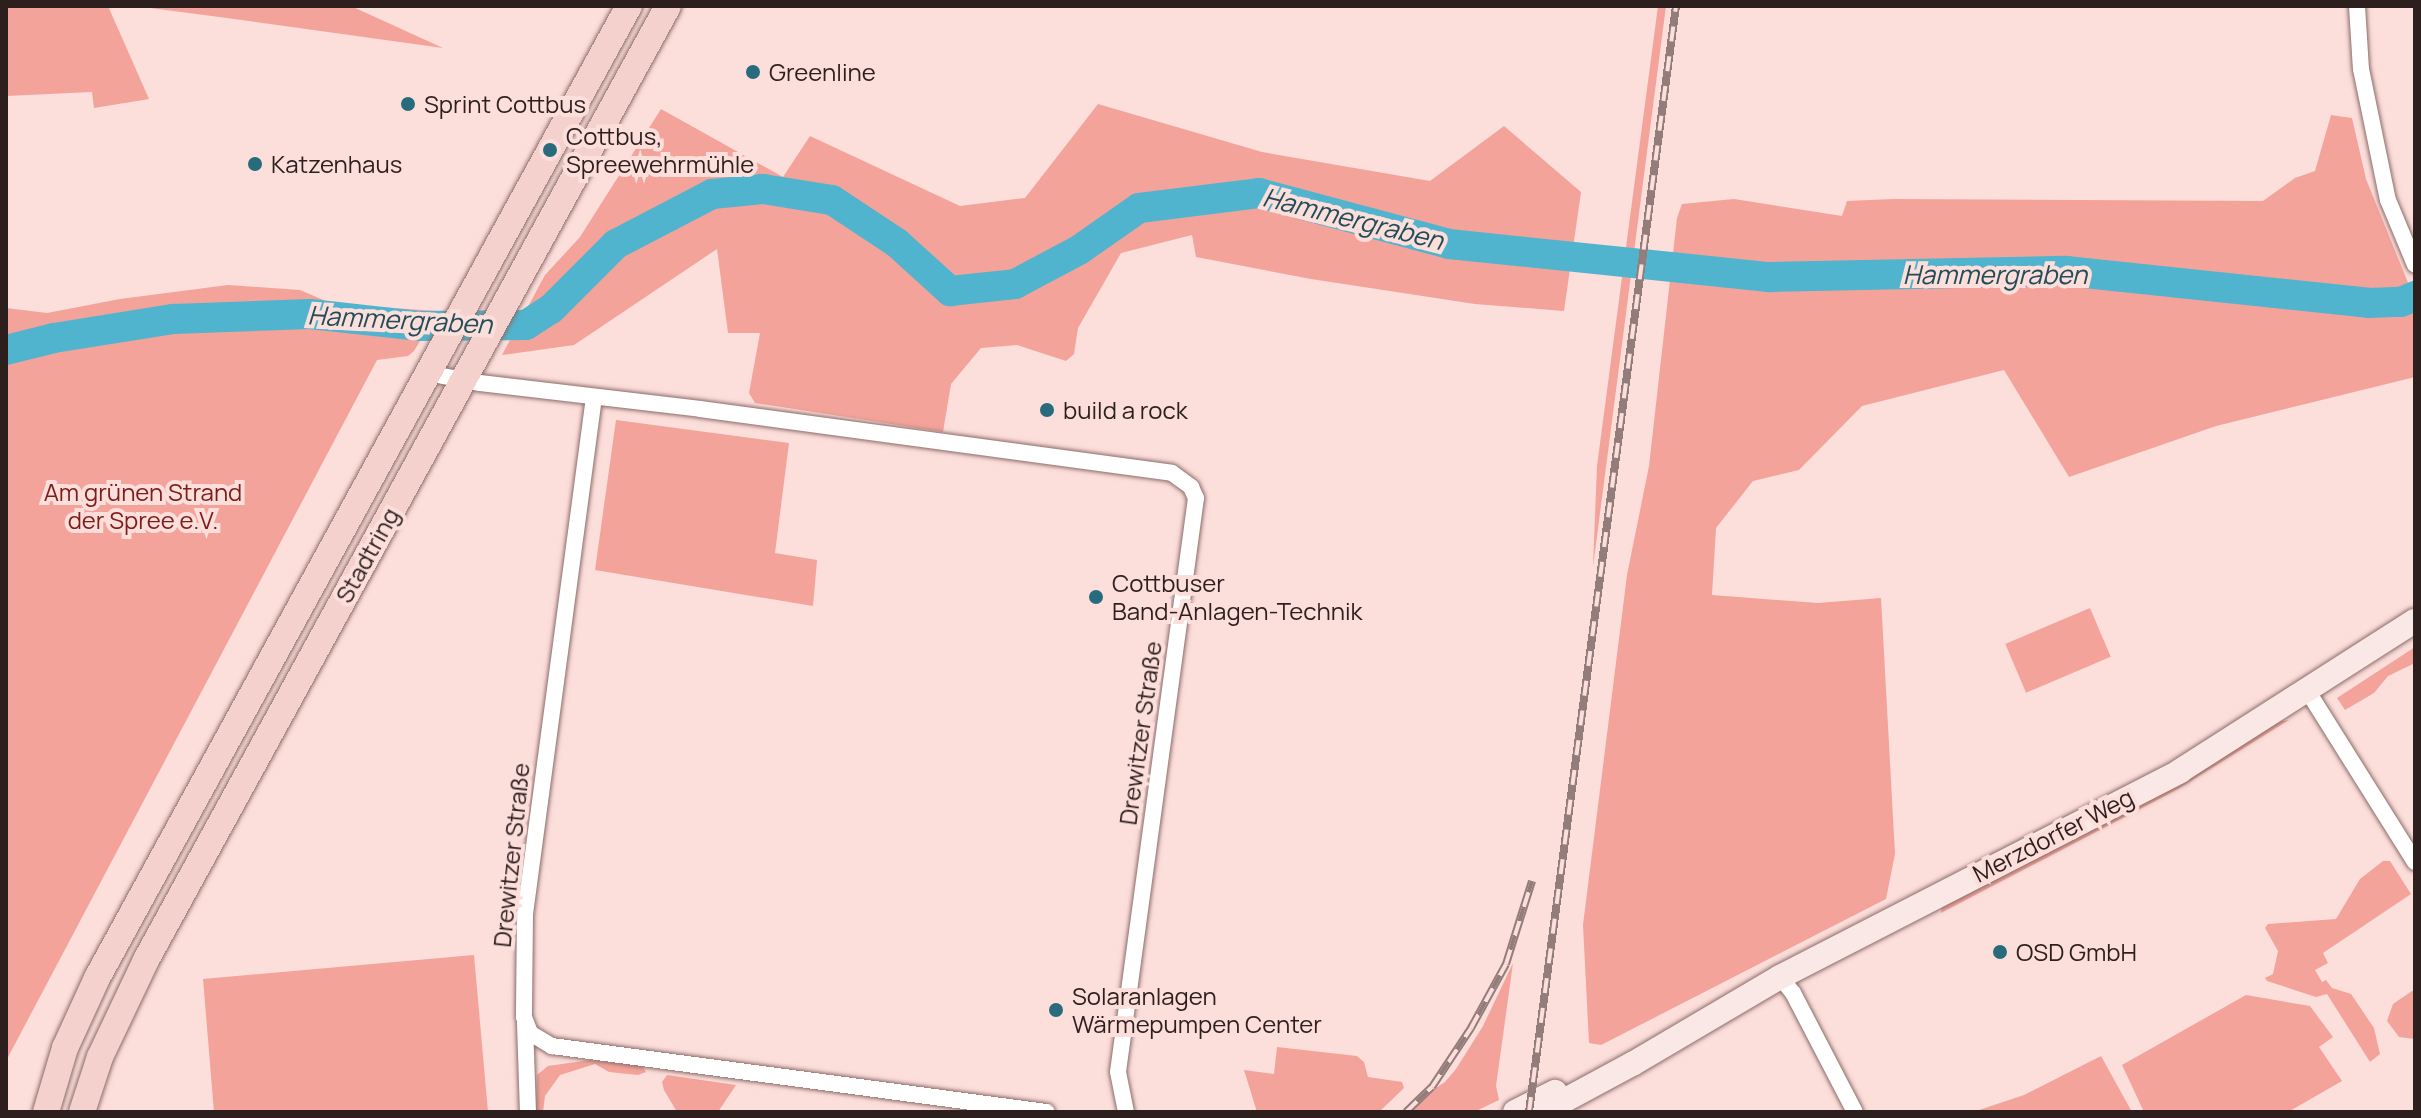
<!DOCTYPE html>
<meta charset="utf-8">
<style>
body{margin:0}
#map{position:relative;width:2421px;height:1118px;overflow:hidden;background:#fcdedb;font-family:Manrope,sans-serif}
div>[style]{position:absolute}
.green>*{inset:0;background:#f3a39a;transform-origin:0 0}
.river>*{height:30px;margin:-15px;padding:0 15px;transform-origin:15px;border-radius:15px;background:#50b4ce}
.roads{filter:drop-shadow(0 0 2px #8c6c68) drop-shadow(0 0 2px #8c6c68)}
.street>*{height:16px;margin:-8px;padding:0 8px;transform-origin:8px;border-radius:8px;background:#fff}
.secondary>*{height:24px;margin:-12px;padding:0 12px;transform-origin:12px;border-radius:12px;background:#fae8e6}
.primary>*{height:26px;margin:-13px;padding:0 13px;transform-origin:13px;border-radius:13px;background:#f4d1cd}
.rail>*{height:8px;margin-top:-4px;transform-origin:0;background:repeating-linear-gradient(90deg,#fcdedb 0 15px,#937d7b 0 30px);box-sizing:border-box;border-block:2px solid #937d7b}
.dots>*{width:22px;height:22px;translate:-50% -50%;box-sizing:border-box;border:4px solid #fcdedb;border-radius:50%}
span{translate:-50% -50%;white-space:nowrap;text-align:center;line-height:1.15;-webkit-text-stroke:8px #fcdedb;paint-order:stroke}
.poi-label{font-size:24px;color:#2c1f1e}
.left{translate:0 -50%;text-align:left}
.park-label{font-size:24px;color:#7c1d1c}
.street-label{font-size:24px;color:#2c1f1e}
.water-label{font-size:26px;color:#214d59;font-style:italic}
.frame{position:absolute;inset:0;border:8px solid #2c1f1e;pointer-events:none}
</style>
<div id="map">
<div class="green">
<div style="clip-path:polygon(6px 6px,108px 6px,149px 99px,94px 108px,92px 92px,6px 96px)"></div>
<div style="clip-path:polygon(135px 6px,351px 6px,443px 48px,227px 18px)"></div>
<div style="clip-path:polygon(1658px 6px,1666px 6px,1593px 567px,1597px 466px)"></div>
<div style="clip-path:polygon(1098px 104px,1262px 152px,1430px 181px,1504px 126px,1581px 192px,1564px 311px,1475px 304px,1311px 279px,1196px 257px,1192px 235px,1121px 253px,1078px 328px,1074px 354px,1066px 361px,1017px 345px,981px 348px,951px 384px,943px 432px,755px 403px,749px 393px,760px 333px,728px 333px,717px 249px,574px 345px,502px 355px,545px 275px,580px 237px,661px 109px,783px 177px,810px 136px,960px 206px,1025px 198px)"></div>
<div style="clip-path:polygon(2331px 115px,2352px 118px,2366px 179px,2415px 300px,2415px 377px,2216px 426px,2069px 477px,2004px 370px,1862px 406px,1799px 470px,1753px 481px,1716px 528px,1712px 595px,1818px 603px,1881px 598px,1895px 854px,1886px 899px,1601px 1045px,1589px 1043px,1583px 925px,1627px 575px,1649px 466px,1677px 218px,1682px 204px,1734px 199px,1842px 216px,1847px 201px,1893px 199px,2263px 201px,2295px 178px,2315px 171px)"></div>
<div style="clip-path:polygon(228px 285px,300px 290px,333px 304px,438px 311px,414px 351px,408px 356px,377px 360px,6px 1061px,6px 308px,47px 313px,120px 299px)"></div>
<div style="clip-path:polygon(616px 420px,789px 443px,775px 553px,817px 560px,813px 606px,595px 570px)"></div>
<div style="left:2090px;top:608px;width:53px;height:92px;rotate:67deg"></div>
<div style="clip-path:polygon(2415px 647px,2415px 663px,2388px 676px,2374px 693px,2345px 710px,2337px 698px)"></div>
<div style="clip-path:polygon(2289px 720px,2178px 789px,1941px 913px,1942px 905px,2274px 722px)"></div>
<div style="clip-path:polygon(2383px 861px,2390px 861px,2411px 894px,2323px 953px,2328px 963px,2315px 970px,2322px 982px,2326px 980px,2332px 988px,2351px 994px,2374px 1028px,2380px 1054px,2370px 1062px,2327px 994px,2316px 997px,2267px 981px,2265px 978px,2273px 974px,2278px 951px,2265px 928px,2268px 924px,2336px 919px,2360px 879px)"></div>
<div style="clip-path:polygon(474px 955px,488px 1112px,214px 1112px,203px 979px)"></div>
<div style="clip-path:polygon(1513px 963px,1496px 1086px,1499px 1100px,1474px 1112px,1399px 1112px,1445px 1082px,1456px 1069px,1483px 1026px)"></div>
<div style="clip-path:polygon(2415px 989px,2415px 1039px,2399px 1037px,2387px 1021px,2393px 1004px)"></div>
<div style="clip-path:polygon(2246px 995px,2310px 1006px,2333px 1037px,2319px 1047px,2342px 1081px,2288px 1112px,2144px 1112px,2122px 1065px)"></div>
<div style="clip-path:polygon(1277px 1047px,1357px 1056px,1364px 1062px,1368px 1077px,1402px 1082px,1404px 1088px,1379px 1112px,1257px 1112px,1244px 1070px,1274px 1074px)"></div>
<div style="clip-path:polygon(2101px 1056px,2132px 1112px,1973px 1112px,2024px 1095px)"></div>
<div style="clip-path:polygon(590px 1060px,642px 1066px,646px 1072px,638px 1075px,609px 1072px,595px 1064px,560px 1075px,545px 1096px,543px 1112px,536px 1112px,537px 1075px,548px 1066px)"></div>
<div style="clip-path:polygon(667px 1075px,736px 1085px,718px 1112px,677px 1112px,664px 1090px,662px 1082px)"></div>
</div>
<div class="river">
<div style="left:6px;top:350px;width:49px;rotate:-14deg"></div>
<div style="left:54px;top:338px;width:121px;rotate:-9.1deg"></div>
<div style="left:173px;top:319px;width:137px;rotate:-2.1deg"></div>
<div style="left:310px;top:314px;width:109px;rotate:6.3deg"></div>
<div style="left:418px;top:326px;width:108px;rotate:-0.5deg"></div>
<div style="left:526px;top:325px;width:30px;rotate:-33deg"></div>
<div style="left:551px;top:309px;width:92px;rotate:-45deg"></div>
<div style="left:616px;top:244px;width:108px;rotate:-27.5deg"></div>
<div style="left:712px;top:194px;width:51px;rotate:-5.6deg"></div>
<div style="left:763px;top:189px;width:70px;rotate:9.1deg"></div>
<div style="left:832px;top:200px;width:78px;rotate:33.5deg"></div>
<div style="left:897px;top:243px;width:72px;rotate:42.2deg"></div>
<div style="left:950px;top:291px;width:65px;rotate:-6.1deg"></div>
<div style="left:1015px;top:284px;width:72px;rotate:-28deg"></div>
<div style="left:1079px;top:250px;width:73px;rotate:-35deg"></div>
<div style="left:1139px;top:208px;width:121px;rotate:-7.1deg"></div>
<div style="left:1259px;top:193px;width:197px;rotate:15deg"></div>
<div style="left:1449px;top:244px;width:324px;rotate:5.9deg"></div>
<div style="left:1771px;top:277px;width:295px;rotate:-1.2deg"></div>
<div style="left:2066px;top:271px;width:304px;rotate:6deg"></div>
<div style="left:2368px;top:303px;width:33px;rotate:-2deg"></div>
<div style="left:2401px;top:302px;width:15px;rotate:-23deg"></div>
</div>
<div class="roads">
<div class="street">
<div style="left:2357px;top:6px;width:63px;rotate:86.4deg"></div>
<div style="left:2361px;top:69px;width:134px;rotate:78.4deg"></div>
<div style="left:2388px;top:200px;width:70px;rotate:67.4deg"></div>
<div style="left:427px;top:373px;width:54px;rotate:10.7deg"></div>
<div style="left:480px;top:383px;width:222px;rotate:6.7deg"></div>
<div style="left:700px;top:409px;width:476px;rotate:7.7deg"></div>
<div style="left:1172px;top:473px;width:24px;rotate:36deg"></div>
<div style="left:1191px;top:487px;width:12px;rotate:66deg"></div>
<div style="left:1196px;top:498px;width:579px;rotate:97.74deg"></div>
<div style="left:1118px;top:1072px;width:41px;rotate:78.7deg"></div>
<div style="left:594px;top:397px;width:522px;rotate:97.6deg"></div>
<div style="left:525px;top:914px;width:103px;rotate:90.6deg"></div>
<div style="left:524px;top:1017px;width:17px;rotate:69deg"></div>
<div style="left:530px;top:1033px;width:26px;rotate:31deg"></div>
<div style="left:552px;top:1046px;width:499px;rotate:7.6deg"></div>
<div style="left:2307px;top:690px;width:203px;rotate:57.9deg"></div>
<div style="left:1780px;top:977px;width:21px;rotate:51deg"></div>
<div style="left:1793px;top:993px;width:134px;rotate:62.5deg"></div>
<div style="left:525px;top:1023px;width:89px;rotate:88.1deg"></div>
</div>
<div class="secondary">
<div style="left:1515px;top:1112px;width:45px;rotate:-26.6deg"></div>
<div style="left:1543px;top:1112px;width:103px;rotate:-28.3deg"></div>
<div style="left:1634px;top:1063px;width:169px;rotate:-30.5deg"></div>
<div style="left:1780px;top:977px;width:450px;rotate:-27.2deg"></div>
<div style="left:2180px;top:771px;width:279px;rotate:-32.6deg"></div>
</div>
<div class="primary">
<div style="left:46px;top:1112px;width:67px;rotate:-73.5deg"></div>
<div style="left:65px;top:1048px;width:77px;rotate:-65.4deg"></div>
<div style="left:97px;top:978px;width:1108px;rotate:-61.31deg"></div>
<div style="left:82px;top:1112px;width:58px;rotate:-71.9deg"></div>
<div style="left:100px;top:1057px;width:107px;rotate:-64.6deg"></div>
<div style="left:146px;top:960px;width:1087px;rotate:-61.31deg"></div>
</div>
</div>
<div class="rail">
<div style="left:1406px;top:1112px;width:36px;rotate:-44deg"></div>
<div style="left:1432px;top:1087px;width:71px;rotate:-56.5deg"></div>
<div style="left:1471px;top:1028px;width:73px;rotate:-61.3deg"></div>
<div style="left:1506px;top:964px;width:87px;rotate:-72.6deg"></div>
<div style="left:1529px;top:1112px;width:1116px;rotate:-82.43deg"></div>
</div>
<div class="dots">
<div style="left:753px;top:72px;background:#286b7d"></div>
<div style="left:408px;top:104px;background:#286b7d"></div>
<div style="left:550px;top:150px;background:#286b7d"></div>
<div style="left:255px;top:164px;background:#286b7d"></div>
<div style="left:1047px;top:410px;background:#286b7d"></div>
<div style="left:1096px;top:597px;background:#286b7d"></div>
<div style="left:2000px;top:952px;background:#286b7d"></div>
<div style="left:1056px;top:1010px;background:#286b7d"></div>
</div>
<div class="poi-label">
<span class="left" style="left:769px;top:72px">Greenline</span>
<span class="left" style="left:424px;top:104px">Sprint Cottbus</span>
<span class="left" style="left:566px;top:150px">Cottbus,<br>Spreewehrmühle</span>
<span class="left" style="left:271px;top:164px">Katzenhaus</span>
<span class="left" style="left:1063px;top:410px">build a rock</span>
<span class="left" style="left:1112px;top:597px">Cottbuser<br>Band-Anlagen-Technik</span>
<span class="left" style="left:2016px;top:952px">OSD GmbH</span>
<span class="left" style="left:1072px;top:1010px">Solaranlagen<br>Wärmepumpen Center</span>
</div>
<div class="park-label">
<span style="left:143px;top:506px">Am grünen Strand<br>der Spree e.V.</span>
</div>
<div class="street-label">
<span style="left:367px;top:555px;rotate:-61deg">Stadtring</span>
<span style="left:1140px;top:733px;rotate:-82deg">Drewitzer Straße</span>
<span style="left:2053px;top:835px;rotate:-27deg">Merzdorfer Weg</span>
<span style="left:511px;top:855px;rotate:-84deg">Drewitzer Straße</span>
</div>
<div class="water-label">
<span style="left:1353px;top:219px;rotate:14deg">Hammergraben</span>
<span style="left:1995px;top:275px">Hammergraben</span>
<span style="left:400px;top:320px;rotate:3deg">Hammergraben</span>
</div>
<div class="frame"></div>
</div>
